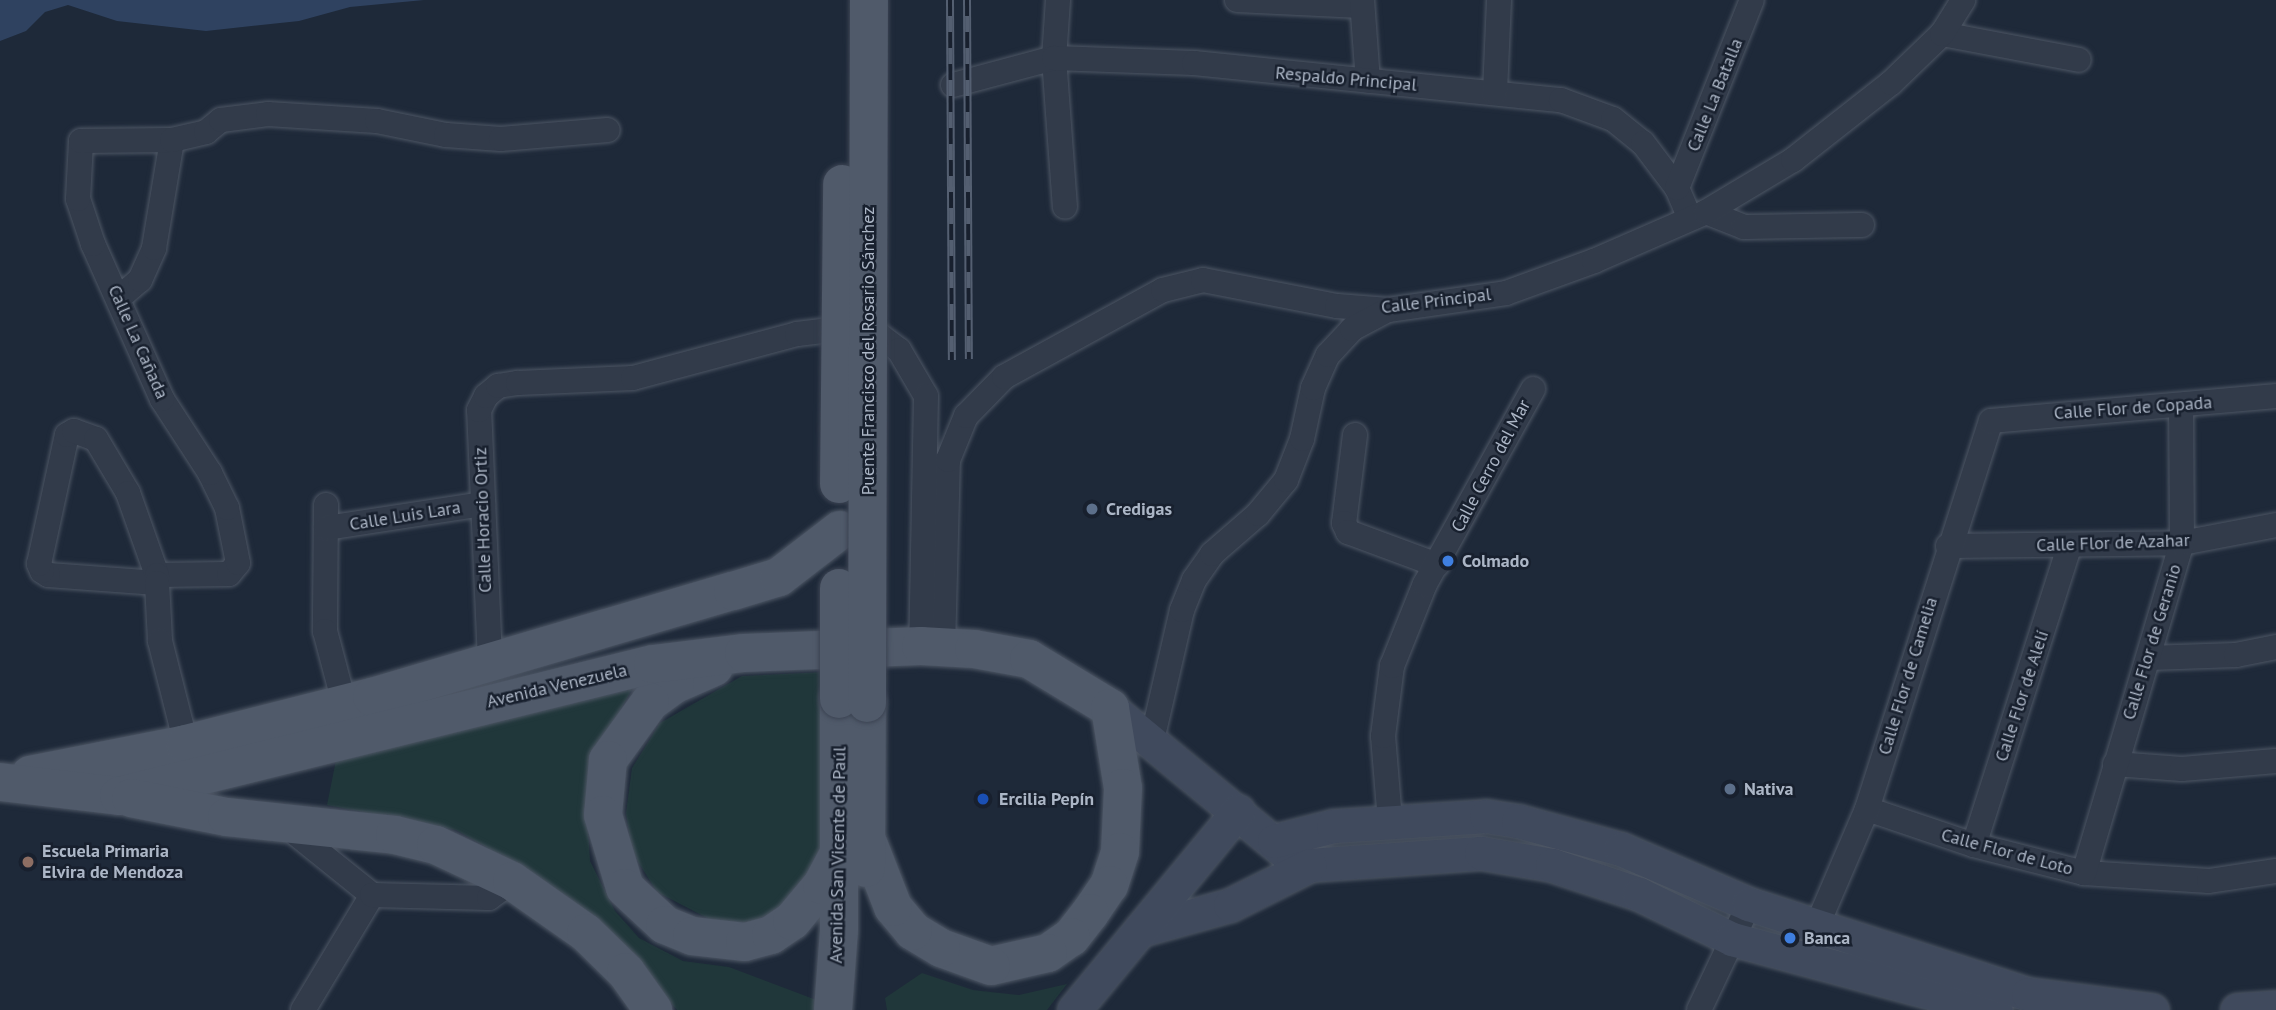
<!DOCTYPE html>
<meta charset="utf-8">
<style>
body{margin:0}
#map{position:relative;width:2276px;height:1010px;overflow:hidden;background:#1e2939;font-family:"PT Sans",sans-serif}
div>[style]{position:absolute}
.green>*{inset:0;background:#20373a}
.water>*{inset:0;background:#2f4260}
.roads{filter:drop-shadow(0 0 2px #4d5664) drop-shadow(0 0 2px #4d5664)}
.street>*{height:24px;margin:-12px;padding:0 12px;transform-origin:12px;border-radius:12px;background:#323b4a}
.secondary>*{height:33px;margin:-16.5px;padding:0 16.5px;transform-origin:16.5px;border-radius:16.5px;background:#404a5d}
.primary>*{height:38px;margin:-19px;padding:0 19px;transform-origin:19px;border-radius:19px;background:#505a6a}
.rail>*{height:8px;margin-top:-4px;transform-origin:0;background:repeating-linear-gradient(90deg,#18202e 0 16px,#545f71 0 32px);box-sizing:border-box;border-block:2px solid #545f71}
.bridges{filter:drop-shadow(0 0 2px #3c4453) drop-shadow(0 0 2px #3c4453)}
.primary-bridge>*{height:38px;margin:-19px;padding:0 19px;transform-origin:19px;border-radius:19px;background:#505a6a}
.dots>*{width:19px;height:19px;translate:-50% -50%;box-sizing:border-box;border:4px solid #18202e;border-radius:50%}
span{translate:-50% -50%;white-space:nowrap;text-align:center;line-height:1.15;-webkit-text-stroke:5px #18202e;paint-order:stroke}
.street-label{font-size:18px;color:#acb6c6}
.poi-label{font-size:18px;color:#acb6c6;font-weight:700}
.left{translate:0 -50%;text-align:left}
</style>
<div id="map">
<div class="green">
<div style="clip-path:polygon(825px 672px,825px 844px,804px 887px,777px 910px,753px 922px,717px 923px,657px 892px,632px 852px,626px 813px,632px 768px,660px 723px,742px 676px)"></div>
<div style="clip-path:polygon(632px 689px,606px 736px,587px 812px,590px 861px,615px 911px,639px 938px,683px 961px,729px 967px,819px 1001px,818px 1010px,677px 1010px,641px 968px,540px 878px,456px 830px,327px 805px,336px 760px)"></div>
<div style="clip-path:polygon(922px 973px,973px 990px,1019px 995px,1067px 984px,1047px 1010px,887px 1010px,885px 998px)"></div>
</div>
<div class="water">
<div style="clip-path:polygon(0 0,424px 0,350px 7px,299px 21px,206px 31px,117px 21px,68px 5px,45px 12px,26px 31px,0 41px)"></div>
</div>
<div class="roads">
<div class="street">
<div style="left:1058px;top:0;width:58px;rotate:93.9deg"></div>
<div style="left:1054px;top:58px;width:149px;rotate:85.8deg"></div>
<div style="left:1237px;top:0;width:124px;rotate:2.8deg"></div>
<div style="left:1362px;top:0;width:81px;rotate:85.8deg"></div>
<div style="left:1942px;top:34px;width:139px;rotate:10.7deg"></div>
<div style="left:953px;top:85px;width:105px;rotate:-15deg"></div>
<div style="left:1054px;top:58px;width:140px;rotate:2deg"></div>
<div style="left:1194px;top:63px;width:369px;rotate:5.8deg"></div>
<div style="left:1561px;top:100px;width:55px;rotate:20.1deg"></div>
<div style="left:1613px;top:119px;width:38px;rotate:39deg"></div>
<div style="left:1643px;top:143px;width:56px;rotate:52.9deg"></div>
<div style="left:1677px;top:188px;width:30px;rotate:67deg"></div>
<div style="left:1495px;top:92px;width:92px;rotate:-87.5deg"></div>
<div style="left:1677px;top:188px;width:202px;rotate:-68.3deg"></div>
<div style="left:1706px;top:212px;width:41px;rotate:21.5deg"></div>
<div style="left:1744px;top:227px;width:118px;rotate:-1deg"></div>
<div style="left:119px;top:298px;width:28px;rotate:-41deg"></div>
<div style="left:140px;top:280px;width:35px;rotate:-66deg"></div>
<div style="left:154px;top:248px;width:109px;rotate:-80.5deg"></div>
<div style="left:1355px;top:435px;width:89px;rotate:97.1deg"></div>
<div style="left:1344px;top:523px;width:10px;rotate:66deg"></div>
<div style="left:1348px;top:532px;width:95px;rotate:20.3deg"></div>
<div style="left:326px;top:505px;width:126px;rotate:90.5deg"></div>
<div style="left:325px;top:631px;width:74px;rotate:75.2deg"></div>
<div style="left:326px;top:528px;width:159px;rotate:-8.7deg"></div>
<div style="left:1948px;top:546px;width:234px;rotate:-0.7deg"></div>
<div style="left:2182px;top:543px;width:96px;rotate:-10.8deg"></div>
<div style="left:157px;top:575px;width:72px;rotate:-0.8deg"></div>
<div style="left:229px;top:574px;width:14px;rotate:-51deg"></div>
<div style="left:238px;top:563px;width:56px;rotate:-101.3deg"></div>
<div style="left:227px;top:508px;width:39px;rotate:-116deg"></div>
<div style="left:210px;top:473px;width:88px;rotate:-123deg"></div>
<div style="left:162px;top:399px;width:170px;rotate:-114deg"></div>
<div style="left:93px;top:244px;width:47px;rotate:-108.4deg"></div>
<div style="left:78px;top:199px;width:58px;rotate:-87deg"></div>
<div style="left:81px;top:141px;width:91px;rotate:-0.6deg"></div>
<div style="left:172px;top:140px;width:35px;rotate:-13deg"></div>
<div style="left:206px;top:132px;width:19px;rotate:-39deg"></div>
<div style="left:221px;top:120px;width:47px;rotate:-7.3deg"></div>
<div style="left:268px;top:114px;width:109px;rotate:3.7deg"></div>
<div style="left:377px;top:121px;width:70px;rotate:11.5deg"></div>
<div style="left:446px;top:135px;width:55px;rotate:4.2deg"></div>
<div style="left:501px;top:139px;width:107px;rotate:-4.8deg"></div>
<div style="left:157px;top:583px;width:109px;rotate:-175.8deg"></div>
<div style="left:48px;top:575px;width:7px;rotate:-146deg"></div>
<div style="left:42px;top:571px;width:8px;rotate:-113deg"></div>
<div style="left:39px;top:564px;width:132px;rotate:-77.8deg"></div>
<div style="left:67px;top:435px;width:8px;rotate:-30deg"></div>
<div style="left:74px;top:431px;width:23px;rotate:20deg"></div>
<div style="left:96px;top:439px;width:63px;rotate:59.3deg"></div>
<div style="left:128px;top:493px;width:87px;rotate:70.5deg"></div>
<div style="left:157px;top:575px;width:8px;rotate:90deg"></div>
<div style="left:157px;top:583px;width:58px;rotate:87deg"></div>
<div style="left:160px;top:641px;width:106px;rotate:75.8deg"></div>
<div style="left:943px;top:647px;width:187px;rotate:-88.5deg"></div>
<div style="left:948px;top:460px;width:48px;rotate:-67.8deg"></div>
<div style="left:966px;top:416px;width:54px;rotate:-45.7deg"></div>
<div style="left:1004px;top:377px;width:181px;rotate:-28.7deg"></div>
<div style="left:1163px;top:290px;width:41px;rotate:-14deg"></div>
<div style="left:1203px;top:280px;width:136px;rotate:11deg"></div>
<div style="left:1337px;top:306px;width:51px;rotate:4.5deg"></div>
<div style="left:1388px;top:310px;width:119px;rotate:-8.2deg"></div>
<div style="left:1506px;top:293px;width:94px;rotate:-20deg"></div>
<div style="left:1594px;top:261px;width:122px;rotate:-23.6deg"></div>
<div style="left:1706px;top:212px;width:101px;rotate:-30.9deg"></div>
<div style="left:1793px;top:160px;width:125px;rotate:-38.2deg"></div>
<div style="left:1891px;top:83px;width:71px;rotate:-43.9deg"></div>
<div style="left:1942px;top:34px;width:40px;rotate:-58deg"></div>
<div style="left:2149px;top:658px;width:87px;rotate:-2deg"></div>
<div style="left:2236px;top:655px;width:41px;rotate:-11.3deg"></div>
<div style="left:490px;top:660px;width:250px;rotate:-92.5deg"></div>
<div style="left:479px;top:410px;width:16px;rotate:-63deg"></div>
<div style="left:486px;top:396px;width:16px;rotate:-40deg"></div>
<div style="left:498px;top:386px;width:20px;rotate:-9deg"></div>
<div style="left:518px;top:383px;width:115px;rotate:-2.5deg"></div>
<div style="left:633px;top:378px;width:170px;rotate:-15deg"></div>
<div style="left:797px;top:334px;width:42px;rotate:-6.8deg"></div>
<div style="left:839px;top:329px;width:40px;rotate:8.5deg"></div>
<div style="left:879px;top:335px;width:25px;rotate:37deg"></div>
<div style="left:899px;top:350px;width:53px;rotate:59.6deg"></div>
<div style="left:926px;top:396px;width:250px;rotate:91.1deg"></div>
<div style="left:1152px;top:740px;width:133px;rotate:-77deg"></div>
<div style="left:1182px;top:610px;width:32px;rotate:-68deg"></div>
<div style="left:1194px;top:580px;width:32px;rotate:-55deg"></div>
<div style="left:1212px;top:554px;width:61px;rotate:-41deg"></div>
<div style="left:1258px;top:514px;width:44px;rotate:-50.5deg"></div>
<div style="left:1286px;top:480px;width:44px;rotate:-68.7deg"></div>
<div style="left:1302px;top:439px;width:52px;rotate:-77.8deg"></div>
<div style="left:1313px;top:388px;width:36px;rotate:-66deg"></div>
<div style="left:1328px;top:355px;width:35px;rotate:-47deg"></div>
<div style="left:1352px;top:329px;width:40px;rotate:-28deg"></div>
<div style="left:2115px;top:764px;width:67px;rotate:4.3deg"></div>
<div style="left:2182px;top:769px;width:94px;rotate:-4.9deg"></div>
<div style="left:1867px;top:809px;width:113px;rotate:18.6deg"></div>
<div style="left:1974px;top:845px;width:114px;rotate:14.3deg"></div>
<div style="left:2084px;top:873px;width:125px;rotate:3.7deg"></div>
<div style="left:2209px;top:881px;width:68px;rotate:-8.5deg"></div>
<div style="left:1390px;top:821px;width:85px;rotate:-94.7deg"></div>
<div style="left:1383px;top:736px;width:71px;rotate:-82.7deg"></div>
<div style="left:1392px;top:666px;width:88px;rotate:-68.1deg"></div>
<div style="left:1425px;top:584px;width:223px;rotate:-61deg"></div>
<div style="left:285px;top:825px;width:112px;rotate:38.8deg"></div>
<div style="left:1974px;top:845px;width:313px;rotate:-72.3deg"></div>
<div style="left:2084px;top:873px;width:344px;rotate:-73.5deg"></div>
<div style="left:2182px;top:543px;width:136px;rotate:-90.4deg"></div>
<div style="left:1816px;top:928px;width:129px;rotate:-66.8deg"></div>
<div style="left:1867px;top:809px;width:407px;rotate:-72.3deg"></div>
<div style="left:1991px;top:421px;width:286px;rotate:-5deg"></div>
<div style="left:303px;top:1010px;width:134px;rotate:-59deg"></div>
<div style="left:372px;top:895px;width:117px;rotate:1.5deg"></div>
<div style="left:489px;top:898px;width:29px;rotate:-36deg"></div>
<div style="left:1699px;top:1010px;width:117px;rotate:-64.7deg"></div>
</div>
<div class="secondary">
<div style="left:1110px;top:708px;width:237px;rotate:39.5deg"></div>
<div style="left:1293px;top:859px;width:18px;rotate:19deg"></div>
<div style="left:1310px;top:865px;width:171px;rotate:-4deg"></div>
<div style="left:1481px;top:853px;width:72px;rotate:9.6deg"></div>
<div style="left:1552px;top:865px;width:92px;rotate:18.4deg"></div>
<div style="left:1639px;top:894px;width:103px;rotate:25.8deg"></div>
<div style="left:1732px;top:939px;width:273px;rotate:15.1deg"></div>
<div style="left:1274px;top:841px;width:61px;rotate:-14.3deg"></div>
<div style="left:1333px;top:826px;width:153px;rotate:-3.7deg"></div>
<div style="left:1486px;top:816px;width:32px;rotate:9deg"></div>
<div style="left:1518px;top:821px;width:107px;rotate:15.2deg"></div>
<div style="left:1621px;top:849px;width:139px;rotate:23.3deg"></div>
<div style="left:1749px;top:904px;width:293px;rotate:17.9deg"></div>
<div style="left:2028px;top:994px;width:125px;rotate:7.4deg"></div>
<div style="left:1140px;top:930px;width:93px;rotate:-15.5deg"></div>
<div style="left:1230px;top:905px;width:89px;rotate:-26.6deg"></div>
<div style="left:1074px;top:1010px;width:258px;rotate:-50.5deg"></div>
<div style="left:2237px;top:1010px;width:39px;rotate:-4deg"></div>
</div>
<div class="primary">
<div style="left:714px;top:667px;width:43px;rotate:156.4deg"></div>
<div style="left:675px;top:684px;width:31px;rotate:144deg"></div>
<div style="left:650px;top:702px;width:72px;rotate:125.9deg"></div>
<div style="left:608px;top:760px;width:55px;rotate:95.2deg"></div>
<div style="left:603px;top:815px;width:76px;rotate:73.2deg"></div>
<div style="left:625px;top:888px;width:54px;rotate:42.8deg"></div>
<div style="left:665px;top:925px;width:29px;rotate:22deg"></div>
<div style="left:692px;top:936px;width:53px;rotate:6.5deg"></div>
<div style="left:745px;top:942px;width:27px;rotate:-15deg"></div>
<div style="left:771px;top:935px;width:25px;rotate:-34deg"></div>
<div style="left:792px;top:921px;width:47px;rotate:-50.2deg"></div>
<div style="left:822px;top:885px;width:34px;rotate:-62deg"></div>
<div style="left:30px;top:775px;width:159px;rotate:-11.2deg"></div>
<div style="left:186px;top:744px;width:192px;rotate:-14.2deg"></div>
<div style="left:372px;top:697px;width:376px;rotate:-16.4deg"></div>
<div style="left:733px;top:591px;width:48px;rotate:-16.9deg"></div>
<div style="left:779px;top:577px;width:77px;rotate:-37.6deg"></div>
<div style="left:0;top:782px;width:120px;rotate:6.7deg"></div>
<div style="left:119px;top:796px;width:550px;rotate:-13.88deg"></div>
<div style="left:653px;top:664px;width:92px;rotate:-6.9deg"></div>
<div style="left:744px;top:653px;width:177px;rotate:-2.3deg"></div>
<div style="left:921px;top:646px;width:53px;rotate:3.2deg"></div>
<div style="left:974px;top:649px;width:56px;rotate:10.3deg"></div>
<div style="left:1029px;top:659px;width:95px;rotate:31.2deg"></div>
<div style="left:1110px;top:708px;width:81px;rotate:80.8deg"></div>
<div style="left:1123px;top:788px;width:64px;rotate:92.7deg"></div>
<div style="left:1120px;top:852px;width:35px;rotate:108deg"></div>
<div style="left:1109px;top:885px;width:34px;rotate:124deg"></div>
<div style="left:1090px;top:913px;width:31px;rotate:128deg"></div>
<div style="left:1071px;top:937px;width:28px;rotate:145deg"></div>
<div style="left:1048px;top:953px;width:58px;rotate:167.2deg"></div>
<div style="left:991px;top:966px;width:53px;rotate:-160.2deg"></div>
<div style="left:941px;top:948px;width:33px;rotate:-149deg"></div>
<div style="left:913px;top:931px;width:31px;rotate:-130deg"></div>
<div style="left:893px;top:907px;width:69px;rotate:-111.3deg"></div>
<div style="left:131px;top:798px;width:98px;rotate:11.2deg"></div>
<div style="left:227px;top:817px;width:169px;rotate:6.1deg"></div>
<div style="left:395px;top:835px;width:42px;rotate:13.7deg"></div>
<div style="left:436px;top:845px;width:84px;rotate:25.3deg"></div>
<div style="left:512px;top:881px;width:90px;rotate:35.1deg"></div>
<div style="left:586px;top:933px;width:56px;rotate:44.3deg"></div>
<div style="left:626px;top:972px;width:47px;rotate:54.6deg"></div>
<div style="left:866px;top:868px;width:165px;rotate:-89.7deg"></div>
<div style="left:833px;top:1010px;width:80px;rotate:-85.7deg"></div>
<div style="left:839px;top:930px;width:231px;rotate:-90deg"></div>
</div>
</div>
<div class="rail">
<div style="left:950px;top:0;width:360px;rotate:89.7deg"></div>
<div style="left:967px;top:0;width:359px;rotate:89.7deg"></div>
</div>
<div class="bridges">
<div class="primary-bridge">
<div style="left:839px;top:484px;width:300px;rotate:-89.4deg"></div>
<div style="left:839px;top:588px;width:111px;rotate:90deg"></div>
<div style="left:867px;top:703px;width:703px;rotate:-89.84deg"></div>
</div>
</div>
<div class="dots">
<div style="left:1092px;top:509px;background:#5c6f8a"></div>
<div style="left:1448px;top:561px;background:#3f7fe0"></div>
<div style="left:1730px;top:789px;background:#5c6f8a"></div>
<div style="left:983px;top:799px;background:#1a4fb4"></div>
<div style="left:28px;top:862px;background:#8d6e63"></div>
<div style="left:1790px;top:938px;background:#3f7fe0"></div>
</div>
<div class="street-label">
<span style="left:1346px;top:79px;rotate:5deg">Respaldo Principal</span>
<span style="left:1715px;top:95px;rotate:-68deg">Calle La Batalla</span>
<span style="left:1436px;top:301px;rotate:-7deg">Calle Principal</span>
<span style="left:138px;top:342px;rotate:66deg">Calle La Cañada</span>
<span style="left:868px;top:351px;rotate:-90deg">Puente Francisco del Rosario Sánchez</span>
<span style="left:2133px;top:408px;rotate:-4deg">Calle Flor de Copada</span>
<span style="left:1491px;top:466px;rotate:-62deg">Calle Cerro del Mar</span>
<span style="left:405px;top:516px;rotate:-9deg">Calle Luis Lara</span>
<span style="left:483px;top:520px;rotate:-92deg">Calle Horacio Ortiz</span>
<span style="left:2113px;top:543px;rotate:-2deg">Calle Flor de Azahar</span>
<span style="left:2152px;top:642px;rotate:-73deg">Calle Flor de Geranio</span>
<span style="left:1908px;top:676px;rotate:-73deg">Calle Flor de Camelia</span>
<span style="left:557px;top:686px;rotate:-13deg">Avenida Venezuela</span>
<span style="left:2022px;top:696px;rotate:-72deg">Calle Flor de Alelí</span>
<span style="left:2007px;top:852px;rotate:15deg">Calle Flor de Loto</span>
<span style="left:838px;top:855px;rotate:-89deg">Avenida San Vicente de Paúl</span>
</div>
<div class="poi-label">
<span class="left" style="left:1106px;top:509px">Credigas</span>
<span class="left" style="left:1462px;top:561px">Colmado</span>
<span class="left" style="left:1744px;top:789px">Nativa</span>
<span class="left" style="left:999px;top:799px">Ercilia Pepín</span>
<span class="left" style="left:42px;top:862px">Escuela Primaria<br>Elvira de Mendoza</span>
<span class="left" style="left:1804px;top:938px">Banca</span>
</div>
</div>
